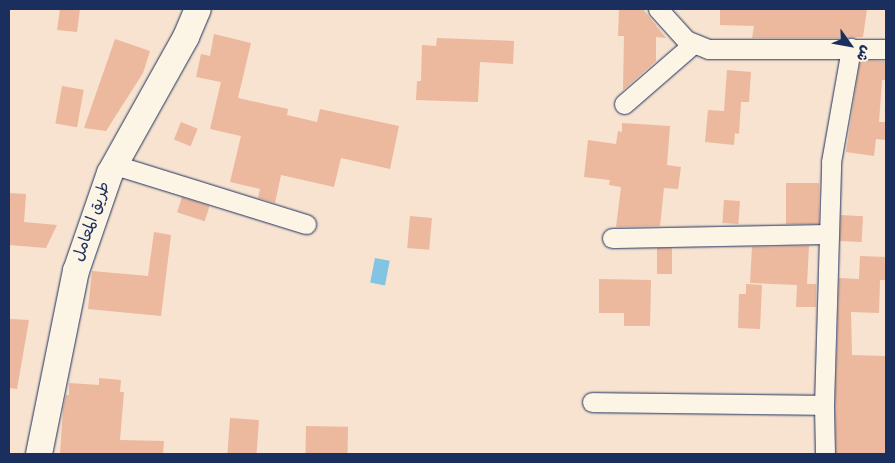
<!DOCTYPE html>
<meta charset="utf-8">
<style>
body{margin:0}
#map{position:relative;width:895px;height:463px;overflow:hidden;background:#f7e3d0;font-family:Dekko,"Playpen Sans Arabic",sans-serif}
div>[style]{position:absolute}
.water>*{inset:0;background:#82c4e3;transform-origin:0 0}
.building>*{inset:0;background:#ecb89e;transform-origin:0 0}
.roads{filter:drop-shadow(0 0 1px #1b2f5e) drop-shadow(0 0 1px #1b2f5e)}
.street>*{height:19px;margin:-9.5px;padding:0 9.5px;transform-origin:9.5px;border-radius:9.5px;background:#fcf5e5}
.secondary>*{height:26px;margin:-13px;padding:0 13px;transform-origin:13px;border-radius:13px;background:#fcf5e5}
span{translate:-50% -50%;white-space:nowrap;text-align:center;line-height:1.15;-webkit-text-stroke:5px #fcf5e5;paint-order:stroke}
.street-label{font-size:16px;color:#1b2f5e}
.frame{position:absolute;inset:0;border:10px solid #1b2f5e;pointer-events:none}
.north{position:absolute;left:825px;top:20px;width:50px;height:50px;-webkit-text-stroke:4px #fcf5e5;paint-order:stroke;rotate:122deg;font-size:14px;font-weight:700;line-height:20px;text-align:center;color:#1b2f5e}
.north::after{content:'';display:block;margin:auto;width:18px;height:22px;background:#1b2f5e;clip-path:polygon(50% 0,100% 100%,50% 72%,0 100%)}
</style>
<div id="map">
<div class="water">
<div style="left:375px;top:258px;width:15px;height:25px;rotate:11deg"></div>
</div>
<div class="building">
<div style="clip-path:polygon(60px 9px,80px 9px,77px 32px,57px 30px)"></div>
<div style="clip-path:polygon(619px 9px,643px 9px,666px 38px,656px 37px,656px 61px,623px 90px,624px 36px,618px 36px)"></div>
<div style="clip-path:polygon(720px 9px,867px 9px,863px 37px,847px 38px,752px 38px,754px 26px,720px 25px)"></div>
<div style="clip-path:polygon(214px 34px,251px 43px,238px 98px,288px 109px,287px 115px,317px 122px,320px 109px,399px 126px,390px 169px,341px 158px,334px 187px,281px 175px,275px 203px,258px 198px,260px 189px,230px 182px,241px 136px,210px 129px,221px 82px,196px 77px,201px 54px,210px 56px)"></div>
<div style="clip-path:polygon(437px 38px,514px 41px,513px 64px,480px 62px,478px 102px,416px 100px,417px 81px,421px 81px,422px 45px,436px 46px)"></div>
<div style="clip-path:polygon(115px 39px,150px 51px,143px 73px,106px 131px,84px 128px)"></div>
<div style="clip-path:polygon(860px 60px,886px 61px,886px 80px,882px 80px,879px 122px,886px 122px,886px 140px,876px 139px,874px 156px,846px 152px)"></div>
<div style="clip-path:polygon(727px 70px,751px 72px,749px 102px,741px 102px,739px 134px,735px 133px,734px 145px,705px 142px,708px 110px,724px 111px)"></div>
<div style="left:62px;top:86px;width:22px;height:38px;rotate:10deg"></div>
<div style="left:181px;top:122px;width:18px;height:19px;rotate:22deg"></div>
<div style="clip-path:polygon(622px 123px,670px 126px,667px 165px,681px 167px,678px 189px,664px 188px,660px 226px,616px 227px,621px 187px,609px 185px,610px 180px,584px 177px,588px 140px,616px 144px,618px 131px,622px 132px)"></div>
<div style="left:786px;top:183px;width:33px;height:41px"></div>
<div style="clip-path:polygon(9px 193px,26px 194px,24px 222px,57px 225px,46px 248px,9px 245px)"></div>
<div style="left:182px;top:197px;width:29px;height:16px;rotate:18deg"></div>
<div style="left:724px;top:200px;width:16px;height:23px;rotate:4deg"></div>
<div style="left:841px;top:215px;width:22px;height:26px;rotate:3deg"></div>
<div style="left:410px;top:216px;width:22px;height:32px;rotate:5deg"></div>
<div style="clip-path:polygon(154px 232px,171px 235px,161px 316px,88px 309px,92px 271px,148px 276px)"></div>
<div style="clip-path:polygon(809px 246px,807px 284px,816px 284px,816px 307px,796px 307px,797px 285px,750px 283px,752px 247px)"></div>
<div style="left:657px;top:248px;width:15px;height:26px"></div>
<div style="clip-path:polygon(860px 256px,886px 257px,886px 280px,880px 280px,879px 313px,851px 312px,852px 355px,886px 356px,886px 454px,836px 454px,835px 405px,839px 278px,859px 279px)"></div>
<div style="clip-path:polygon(599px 279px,651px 280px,650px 326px,624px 326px,624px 313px,599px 313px)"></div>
<div style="clip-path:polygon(746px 284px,762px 285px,760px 329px,738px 328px,739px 294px,746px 294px)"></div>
<div style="clip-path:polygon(9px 319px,29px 320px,17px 389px,9px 388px)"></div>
<div style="clip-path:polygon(99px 378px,121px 380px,120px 392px,124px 392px,120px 440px,164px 441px,163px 454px,60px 454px,63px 409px,66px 395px,69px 395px,69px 383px,99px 385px)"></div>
<div style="left:230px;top:418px;width:29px;height:36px;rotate:4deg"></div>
<div style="left:306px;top:426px;width:42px;height:28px;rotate:1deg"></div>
</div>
<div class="roads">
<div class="street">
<div style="left:658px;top:9px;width:42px;rotate:47.9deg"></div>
<div style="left:686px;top:40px;width:24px;rotate:22deg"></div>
<div style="left:708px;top:49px;width:178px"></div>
<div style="left:624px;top:104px;width:91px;rotate:-41deg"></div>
<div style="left:115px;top:165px;width:200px;rotate:17.2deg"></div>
<div style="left:612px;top:238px;width:217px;rotate:-1.1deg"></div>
<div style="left:592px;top:402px;width:232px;rotate:0.7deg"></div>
<div style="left:825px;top:454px;width:49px;rotate:-91.2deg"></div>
<div style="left:824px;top:405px;width:243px;rotate:-88.3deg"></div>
<div style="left:831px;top:162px;width:116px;rotate:-80deg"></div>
</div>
<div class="secondary">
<div style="left:39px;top:454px;width:187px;rotate:-78.6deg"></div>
<div style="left:76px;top:271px;width:104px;rotate:-70.9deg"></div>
<div style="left:110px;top:173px;width:156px;rotate:-60.8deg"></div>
<div style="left:186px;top:37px;width:30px;rotate:-67deg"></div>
</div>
</div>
<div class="street-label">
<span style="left:93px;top:222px;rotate:-71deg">طريق المعامل</span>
</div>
<div class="frame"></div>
<div class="north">ش</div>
</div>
